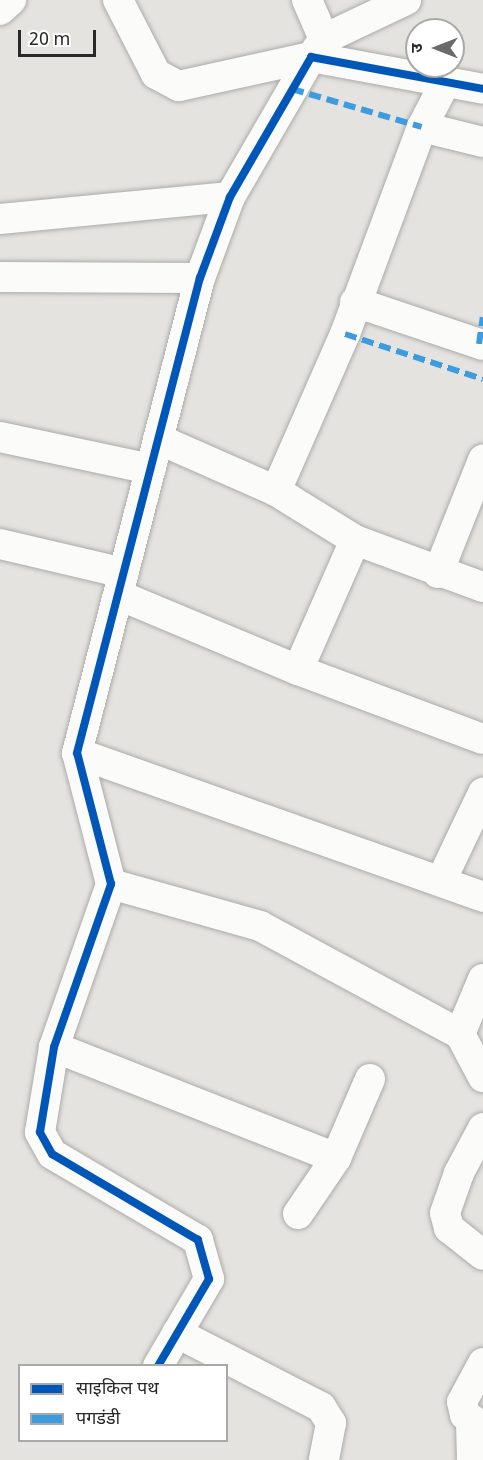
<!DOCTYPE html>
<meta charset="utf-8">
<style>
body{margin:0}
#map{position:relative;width:483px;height:1460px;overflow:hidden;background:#e4e3e0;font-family:Georgia,"Noto Sans Devanagari",serif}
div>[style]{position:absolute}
.roads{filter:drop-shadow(0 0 2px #ababa9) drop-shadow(0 0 2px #ababa9)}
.street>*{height:30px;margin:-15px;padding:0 15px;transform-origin:15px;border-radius:15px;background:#fbfbfa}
.quiet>*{height:6px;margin-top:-3px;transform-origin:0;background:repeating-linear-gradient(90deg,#3d9ce0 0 12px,transparent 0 18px)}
.cycleway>*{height:8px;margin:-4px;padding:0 4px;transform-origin:4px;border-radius:4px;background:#0057b8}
span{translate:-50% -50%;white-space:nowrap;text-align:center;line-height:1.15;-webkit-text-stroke:4.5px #fff;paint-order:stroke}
.legend{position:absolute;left:18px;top:1364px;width:210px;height:78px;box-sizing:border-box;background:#fff;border:2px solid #aaa9a9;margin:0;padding:8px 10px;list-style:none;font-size:18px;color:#2a2928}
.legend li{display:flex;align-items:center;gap:12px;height:30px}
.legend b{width:30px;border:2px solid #aaa9a9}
.north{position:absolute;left:405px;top:18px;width:60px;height:60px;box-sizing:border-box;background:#fff;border:2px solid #aaa9a9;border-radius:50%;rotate:270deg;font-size:16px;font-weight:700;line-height:24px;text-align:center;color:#2a2928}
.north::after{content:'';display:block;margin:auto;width:21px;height:27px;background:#6b6a68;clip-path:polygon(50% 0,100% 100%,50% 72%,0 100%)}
.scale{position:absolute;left:18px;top:30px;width:78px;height:27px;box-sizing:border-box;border:3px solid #2a2928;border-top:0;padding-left:8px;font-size:18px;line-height:21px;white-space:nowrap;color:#2a2928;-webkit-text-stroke:4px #fff;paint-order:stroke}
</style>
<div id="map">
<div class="roads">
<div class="street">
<div style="left:118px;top:0;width:83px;rotate:62.8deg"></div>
<div style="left:156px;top:74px;width:26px;rotate:28deg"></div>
<div style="left:179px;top:86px;width:135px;rotate:-12.4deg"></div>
<div style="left:311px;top:57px;width:22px;rotate:-54deg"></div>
<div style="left:324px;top:39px;width:91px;rotate:-25.4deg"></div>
<div style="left:307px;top:0;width:43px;rotate:66.4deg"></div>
<div style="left:0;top:10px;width:15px;rotate:-42deg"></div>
<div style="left:422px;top:127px;width:63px;rotate:13.8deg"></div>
<div style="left:0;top:219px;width:231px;rotate:-5.5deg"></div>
<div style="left:0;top:277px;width:200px;rotate:0.3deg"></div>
<div style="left:355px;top:302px;width:135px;rotate:18.6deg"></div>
<div style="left:0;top:437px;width:154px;rotate:12deg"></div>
<div style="left:158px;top:439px;width:129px;rotate:23.8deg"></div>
<div style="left:276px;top:491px;width:93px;rotate:31.8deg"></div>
<div style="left:355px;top:540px;width:136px;rotate:20.2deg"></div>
<div style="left:276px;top:491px;width:171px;rotate:-66.3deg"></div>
<div style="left:345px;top:334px;width:221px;rotate:-69.6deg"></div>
<div style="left:422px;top:127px;width:50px;rotate:-62.4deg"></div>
<div style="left:0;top:544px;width:127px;rotate:13.2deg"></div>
<div style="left:438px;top:573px;width:122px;rotate:-68.3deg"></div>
<div style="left:121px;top:596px;width:192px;rotate:22.7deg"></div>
<div style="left:298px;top:670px;width:142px;rotate:-66.3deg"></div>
<div style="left:298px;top:670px;width:197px;rotate:20.5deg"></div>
<div style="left:77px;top:753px;width:431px;rotate:19.5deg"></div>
<div style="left:441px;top:881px;width:98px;rotate:-64.5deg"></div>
<div style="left:111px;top:884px;width:155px;rotate:15.7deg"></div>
<div style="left:260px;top:926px;width:227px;rotate:28.4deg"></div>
<div style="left:483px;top:979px;width:60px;rotate:112.7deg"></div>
<div style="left:460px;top:1034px;width:49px;rotate:61.9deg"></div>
<div style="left:54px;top:1047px;width:303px;rotate:21.5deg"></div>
<div style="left:483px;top:1128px;width:51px;rotate:118.1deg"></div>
<div style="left:459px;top:1173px;width:42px;rotate:109.3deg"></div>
<div style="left:445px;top:1213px;width:16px;rotate:75deg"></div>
<div style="left:449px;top:1228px;width:43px;rotate:38.5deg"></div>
<div style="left:298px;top:1214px;width:68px;rotate:-55.8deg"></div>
<div style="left:336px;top:1158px;width:86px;rotate:-66.7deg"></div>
<div style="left:177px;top:1333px;width:162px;rotate:27.2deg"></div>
<div style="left:321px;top:1407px;width:19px;rotate:58deg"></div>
<div style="left:331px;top:1423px;width:38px;rotate:101deg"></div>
<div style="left:483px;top:1363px;width:44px;rotate:118.3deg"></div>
<div style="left:462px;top:1402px;width:13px;rotate:77deg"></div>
<div style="left:465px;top:1415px;width:22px;rotate:34deg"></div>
<div style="left:158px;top:1366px;width:101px;rotate:-59.6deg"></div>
<div style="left:209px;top:1279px;width:41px;rotate:-105.8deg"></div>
<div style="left:198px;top:1240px;width:169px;rotate:-149.5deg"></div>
<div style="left:52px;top:1154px;width:25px;rotate:-119deg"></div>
<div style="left:40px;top:1132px;width:86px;rotate:-80.6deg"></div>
<div style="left:54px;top:1047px;width:173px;rotate:-70.7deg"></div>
<div style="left:111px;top:884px;width:135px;rotate:-104.5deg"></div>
<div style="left:77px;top:753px;width:491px;rotate:-75.5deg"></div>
<div style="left:200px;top:278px;width:86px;rotate:-69.7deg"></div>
<div style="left:230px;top:197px;width:162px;rotate:-59.9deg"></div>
<div style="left:311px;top:57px;width:175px;rotate:10.5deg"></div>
<div style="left:471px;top:1420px;width:40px;rotate:88.6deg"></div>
</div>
</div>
<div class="quiet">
<div style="left:292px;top:89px;width:135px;rotate:16.3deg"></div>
<div style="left:345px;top:334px;width:145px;rotate:18.1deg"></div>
<div style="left:479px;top:344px;width:27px;rotate:-82deg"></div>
</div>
<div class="cycleway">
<div style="left:158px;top:1366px;width:101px;rotate:-59.6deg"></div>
<div style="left:209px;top:1279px;width:41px;rotate:-105.8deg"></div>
<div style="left:198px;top:1240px;width:169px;rotate:-149.5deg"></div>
<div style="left:52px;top:1154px;width:25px;rotate:-119deg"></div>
<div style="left:40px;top:1132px;width:86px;rotate:-80.6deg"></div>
<div style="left:54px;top:1047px;width:173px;rotate:-70.7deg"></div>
<div style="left:111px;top:884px;width:135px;rotate:-104.5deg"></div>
<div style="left:77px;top:753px;width:491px;rotate:-75.5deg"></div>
<div style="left:200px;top:278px;width:86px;rotate:-69.7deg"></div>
<div style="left:230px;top:197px;width:162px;rotate:-59.9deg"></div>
<div style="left:311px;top:57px;width:175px;rotate:10.5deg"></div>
</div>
<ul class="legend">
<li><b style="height:8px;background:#0057b8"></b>साइकिल पथ</li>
<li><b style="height:8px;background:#3d9ce0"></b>पगडंडी</li>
</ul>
<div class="north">उ</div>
<div class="scale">20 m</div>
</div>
